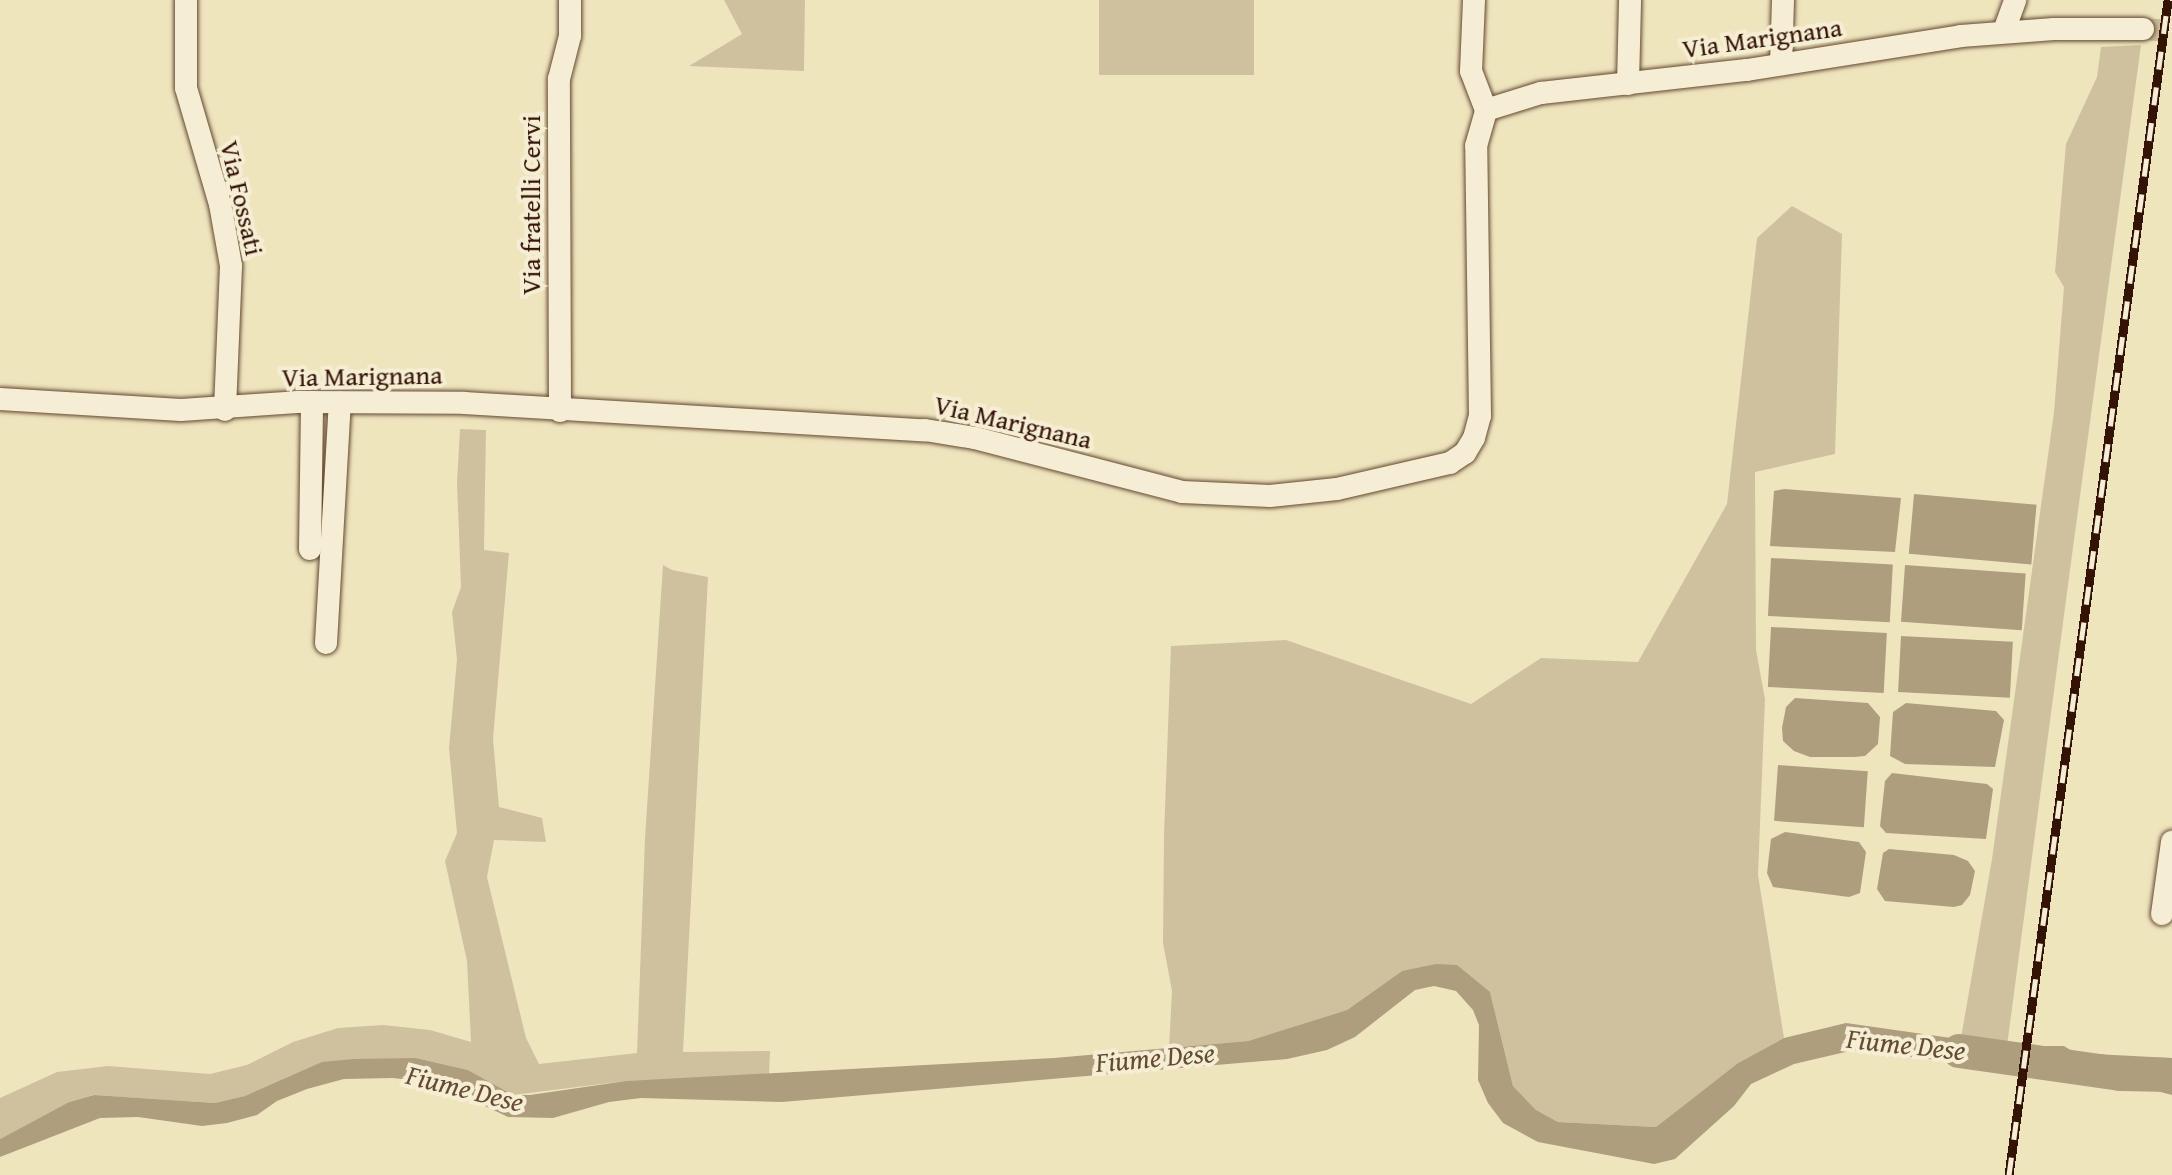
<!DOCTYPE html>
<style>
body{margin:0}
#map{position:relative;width:2172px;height:1175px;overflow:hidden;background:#efe5bd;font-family:"Gentium Book Plus",serif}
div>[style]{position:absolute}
.green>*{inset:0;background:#cfc19d;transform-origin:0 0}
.water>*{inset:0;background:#af9e7e;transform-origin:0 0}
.river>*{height:34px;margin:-17px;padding:0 17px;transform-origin:17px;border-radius:17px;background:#af9e7e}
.minor-tunnel>*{height:22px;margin-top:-11px;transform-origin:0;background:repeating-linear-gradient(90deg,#cabb98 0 22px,transparent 0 33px)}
.roads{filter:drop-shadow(0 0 2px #634832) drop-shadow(0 0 2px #634832)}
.minor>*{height:22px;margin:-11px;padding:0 11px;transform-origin:11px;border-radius:11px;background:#f5eed4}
.rail>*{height:9px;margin-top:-4.5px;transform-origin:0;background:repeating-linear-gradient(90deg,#f5eed4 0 18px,#341303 0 36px);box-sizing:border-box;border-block:2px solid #341303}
span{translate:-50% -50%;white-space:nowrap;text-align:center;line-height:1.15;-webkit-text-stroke:8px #f5eed4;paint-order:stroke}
.street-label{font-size:26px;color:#341303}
.water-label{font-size:28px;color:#654b34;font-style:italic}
</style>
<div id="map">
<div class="green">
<div style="clip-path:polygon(724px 0,805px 0,804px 71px,689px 66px,742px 34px)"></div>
<div style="left:1099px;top:0;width:155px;height:75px"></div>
<div style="clip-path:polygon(2141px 45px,2070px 570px,2007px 1046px,1961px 1038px,1992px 859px,2054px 412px,2064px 287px,2055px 272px,2066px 144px,2097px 77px,2101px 47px)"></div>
<div style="clip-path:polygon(1792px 206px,1842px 234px,1835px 454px,1755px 472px,1756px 650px,1765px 699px,1758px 875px,1784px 1038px,1738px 1063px,1656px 1127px,1558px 1122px,1536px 1110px,1513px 1086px,1490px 992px,1402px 971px,1347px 1010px,1248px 1041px,1169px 1048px,1172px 991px,1163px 943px,1164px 835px,1171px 646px,1286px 640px,1471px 704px,1541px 658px,1638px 662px,1727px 504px,1757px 238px)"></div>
<div style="clip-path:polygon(460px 429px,486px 430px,484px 550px,509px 553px,493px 739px,499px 807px,542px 818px,546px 842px,494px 840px,487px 877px,526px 1038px,539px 1064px,637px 1053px,645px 838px,663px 565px,672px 570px,708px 577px,683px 1052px,770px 1051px,769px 1076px,626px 1081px,513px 1095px,468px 1070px,416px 1058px,215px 1103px,93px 1095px,69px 1102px,0 1139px,0 1098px,57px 1072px,108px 1066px,210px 1074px,247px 1065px,293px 1042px,338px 1028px,383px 1025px,430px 1030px,471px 1042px,467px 961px,445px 861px,457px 833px,449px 748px,457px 659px,452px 612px,461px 587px,457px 482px)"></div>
</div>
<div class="water">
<div style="clip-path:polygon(1784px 489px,1901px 498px,1895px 552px,1770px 546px,1774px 491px)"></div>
<div style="left:1914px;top:494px;width:123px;height:60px;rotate:5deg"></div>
<div style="left:1771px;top:558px;width:122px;height:58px;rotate:3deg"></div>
<div style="left:1905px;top:565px;width:121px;height:57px;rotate:4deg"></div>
<div style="left:1771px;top:627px;width:116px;height:60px;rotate:3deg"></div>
<div style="left:1901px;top:636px;width:112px;height:56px;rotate:3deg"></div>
<div style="clip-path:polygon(1795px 698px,1868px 703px,1880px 717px,1878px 744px,1865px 756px,1854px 757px,1810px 757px,1794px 751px,1783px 741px,1782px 728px,1786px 707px)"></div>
<div style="clip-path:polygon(1906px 703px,1996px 711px,2004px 720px,1995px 767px,1905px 764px,1890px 756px,1893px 712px)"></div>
<div style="left:1778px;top:765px;width:90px;height:56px;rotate:4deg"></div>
<div style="clip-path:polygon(1892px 773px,1987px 784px,1993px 789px,1986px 839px,1886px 833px,1880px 826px,1885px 781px)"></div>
<div style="clip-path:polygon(1785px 832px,1859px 842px,1866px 852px,1860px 893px,1849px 897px,1773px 887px,1767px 873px,1771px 839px)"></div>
<div style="clip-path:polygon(1889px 849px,1954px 855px,1968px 861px,1975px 871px,1970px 895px,1962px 905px,1954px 907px,1885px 901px,1877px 889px,1883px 853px)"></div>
<div style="clip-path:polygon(1436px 964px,1457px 965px,1490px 992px,1513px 1086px,1536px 1110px,1558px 1122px,1656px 1127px,1738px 1063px,1784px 1038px,1846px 1023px,2007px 1046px,2003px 1068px,1854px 1050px,1794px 1064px,1751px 1084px,1734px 1106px,1675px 1159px,1654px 1164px,1538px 1142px,1503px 1123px,1488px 1103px,1478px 1080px,1479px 1025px,1473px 1010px,1456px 991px,1434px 986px,1415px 990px,1355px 1037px,1327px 1050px,1287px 1059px,782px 1102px,641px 1098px,609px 1102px,553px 1118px,508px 1117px,437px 1083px,393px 1078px,344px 1079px,307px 1089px,277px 1101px,257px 1115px,227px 1123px,202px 1126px,138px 1117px,100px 1118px,0 1157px,0 1139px,69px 1102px,94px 1095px,215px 1103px,245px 1096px,322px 1062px,354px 1059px,416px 1058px,468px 1070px,513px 1095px,530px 1095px,626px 1081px,1054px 1058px,1248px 1041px,1347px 1010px,1402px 971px)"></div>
<div style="clip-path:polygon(2037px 1046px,2064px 1046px,2075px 1053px,2172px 1058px,2172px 1095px,2138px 1086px,2120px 1074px,2101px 1081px,2035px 1072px)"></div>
</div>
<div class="river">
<div style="left:1959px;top:1051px;width:163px;rotate:8.1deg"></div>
<div style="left:2120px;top:1074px;width:52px;rotate:1.1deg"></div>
</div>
<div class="minor-tunnel">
<div style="left:2143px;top:29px;width:29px;rotate:4deg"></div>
</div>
<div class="roads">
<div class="minor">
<div style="left:186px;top:0;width:88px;rotate:90deg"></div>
<div style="left:186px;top:88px;width:121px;rotate:73.7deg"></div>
<div style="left:220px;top:204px;width:63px;rotate:79.9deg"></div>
<div style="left:231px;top:266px;width:144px;rotate:92.4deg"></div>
<div style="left:1474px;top:0;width:71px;rotate:92.4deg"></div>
<div style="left:1471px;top:71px;width:42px;rotate:69deg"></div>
<div style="left:2004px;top:31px;width:33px;rotate:-70deg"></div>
<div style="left:1781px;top:64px;width:64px;rotate:-88.2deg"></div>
<div style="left:1628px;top:84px;width:84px;rotate:-88.6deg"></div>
<div style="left:0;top:399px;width:181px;rotate:3.5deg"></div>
<div style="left:181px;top:410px;width:116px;rotate:-3.9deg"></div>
<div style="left:297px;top:402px;width:167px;rotate:0.3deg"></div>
<div style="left:464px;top:403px;width:462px;rotate:3.4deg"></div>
<div style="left:925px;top:430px;width:51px;rotate:9.1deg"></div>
<div style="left:975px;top:438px;width:214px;rotate:14.6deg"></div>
<div style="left:1182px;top:492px;width:88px;rotate:2.6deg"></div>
<div style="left:1270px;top:496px;width:67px;rotate:-6deg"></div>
<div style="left:1337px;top:489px;width:116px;rotate:-13deg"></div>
<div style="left:1450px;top:463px;width:18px;rotate:-34deg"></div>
<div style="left:1465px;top:453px;width:17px;rotate:-59deg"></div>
<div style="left:1474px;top:438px;width:23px;rotate:-75deg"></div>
<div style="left:1480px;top:416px;width:270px;rotate:-90.8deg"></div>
<div style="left:1476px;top:146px;width:37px;rotate:-74deg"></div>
<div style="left:1486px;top:110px;width:58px;rotate:-17.2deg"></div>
<div style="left:1541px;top:93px;width:207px;rotate:-6.4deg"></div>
<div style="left:1747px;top:70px;width:217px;rotate:-9deg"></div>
<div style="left:1961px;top:36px;width:93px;rotate:-4.3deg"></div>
<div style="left:2054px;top:29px;width:89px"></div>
<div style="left:560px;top:411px;width:332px;rotate:-90.2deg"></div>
<div style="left:559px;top:79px;width:44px;rotate:-75.7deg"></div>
<div style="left:570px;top:36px;width:36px;rotate:-90deg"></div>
<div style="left:310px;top:549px;width:147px;rotate:-89.2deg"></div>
<div style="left:326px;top:643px;width:241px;rotate:-86.7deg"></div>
<div style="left:2162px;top:914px;width:73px;rotate:-82.1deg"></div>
</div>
</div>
<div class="rail">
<div style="left:2009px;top:1175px;width:1186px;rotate:-82.29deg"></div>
</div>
<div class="street-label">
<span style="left:1762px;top:38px;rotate:-8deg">Via Marignana</span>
<span style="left:242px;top:198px;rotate:77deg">Via Fossati</span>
<span style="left:531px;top:205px;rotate:-90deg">Via fratelli Cervi</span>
<span style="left:362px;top:376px;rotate:-1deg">Via Marignana</span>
<span style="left:1013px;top:422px;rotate:13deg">Via Marignana</span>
</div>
<div class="water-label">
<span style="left:1906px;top:1044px;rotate:6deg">Fiume Dese</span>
<span style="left:1155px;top:1057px;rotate:-5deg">Fiume Dese</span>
<span style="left:465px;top:1088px;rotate:14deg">Fiume Dese</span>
</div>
</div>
